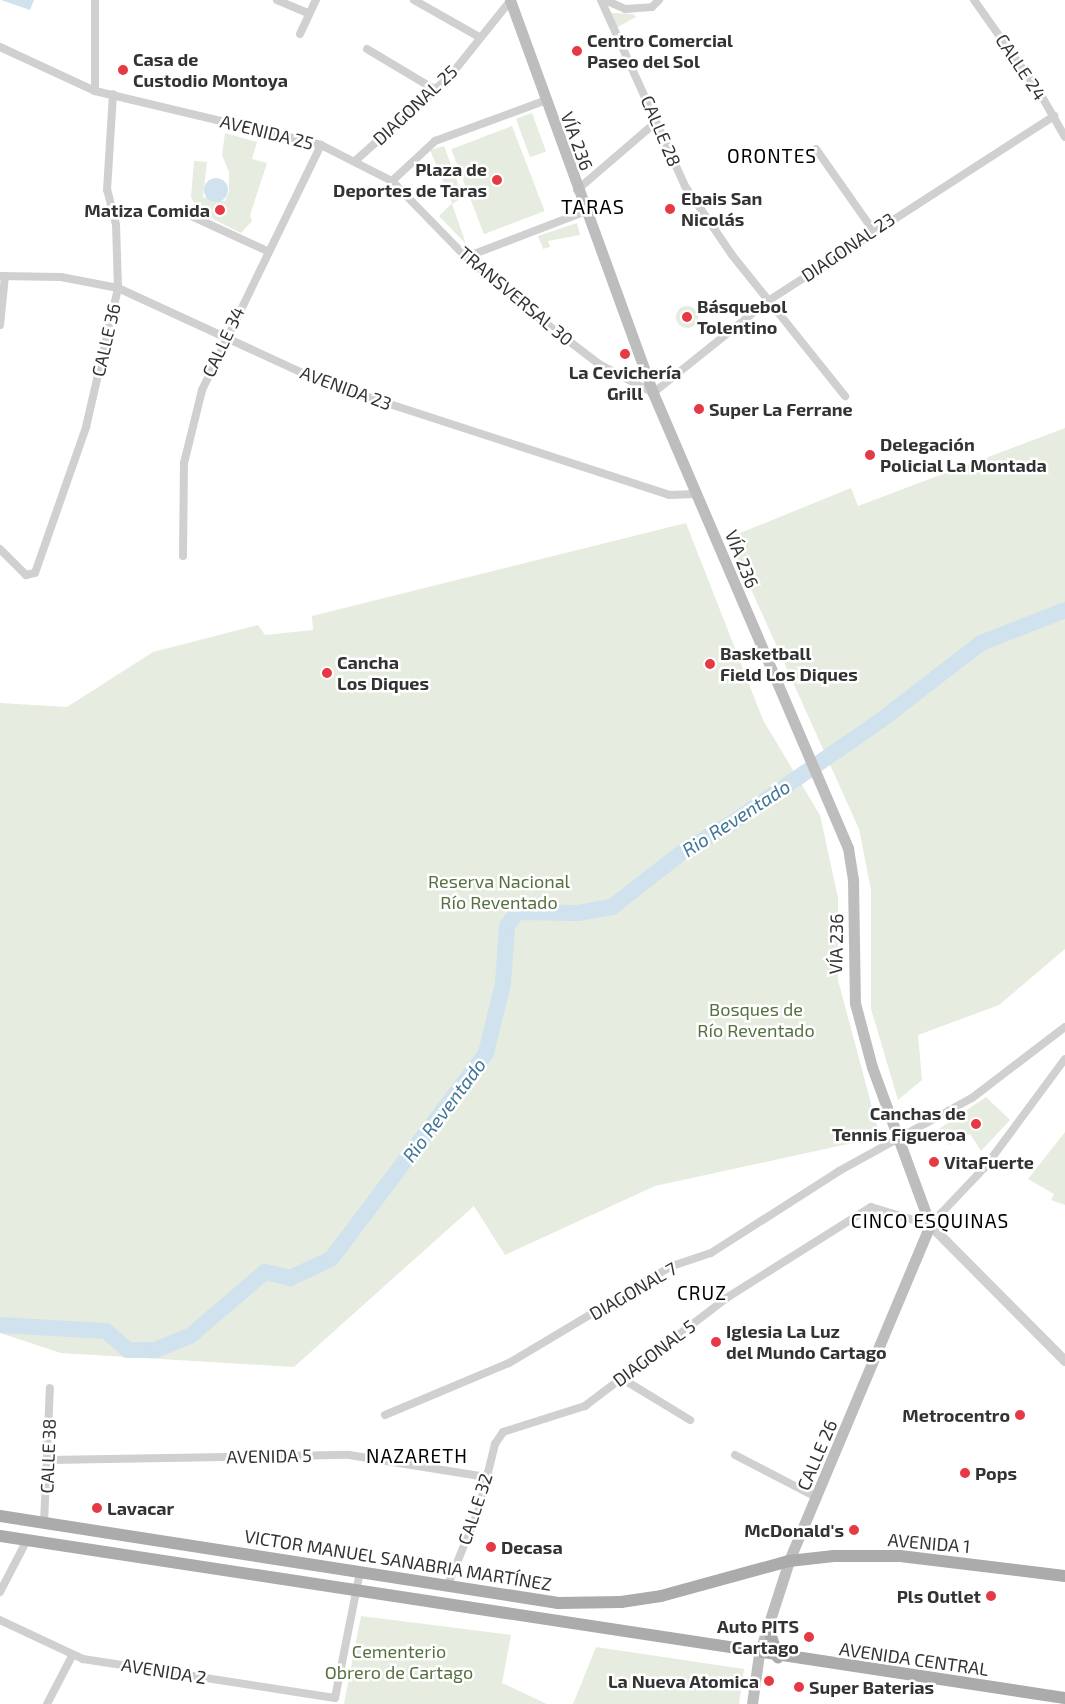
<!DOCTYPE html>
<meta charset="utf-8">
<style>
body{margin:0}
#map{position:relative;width:1065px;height:1704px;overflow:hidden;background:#fff;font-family:"Exo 2",sans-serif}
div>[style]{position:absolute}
.green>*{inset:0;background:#e6ecdf;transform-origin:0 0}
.round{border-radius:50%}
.water>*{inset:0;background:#cfe2ee}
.river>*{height:16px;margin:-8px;padding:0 8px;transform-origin:8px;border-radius:8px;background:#cfe2ee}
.minor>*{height:8px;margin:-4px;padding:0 4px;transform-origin:4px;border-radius:4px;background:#d0d0d0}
.tertiary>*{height:10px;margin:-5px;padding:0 5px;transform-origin:5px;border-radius:5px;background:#d0d0d0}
.secondary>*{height:11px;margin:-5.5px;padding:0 5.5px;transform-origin:5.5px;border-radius:5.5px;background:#bdbdbd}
.primary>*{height:12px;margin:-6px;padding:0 6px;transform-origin:6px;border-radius:6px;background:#ababab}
.dots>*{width:14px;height:14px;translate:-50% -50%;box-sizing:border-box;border:2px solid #fff;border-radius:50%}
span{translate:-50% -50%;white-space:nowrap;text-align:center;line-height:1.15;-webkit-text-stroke:5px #fff;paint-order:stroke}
.poi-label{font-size:18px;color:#333;font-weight:700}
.left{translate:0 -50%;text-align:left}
.right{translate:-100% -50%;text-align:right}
.street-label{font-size:18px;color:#333}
.park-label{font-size:18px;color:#56703f}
.neighbourhood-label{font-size:19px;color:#000;letter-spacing:1px}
.water-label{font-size:19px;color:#3f7597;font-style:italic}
.quarter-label{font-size:20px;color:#000;letter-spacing:1px}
</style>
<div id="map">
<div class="green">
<div style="clip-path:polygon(611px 13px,633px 14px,636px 17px,616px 28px)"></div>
<div style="left:532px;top:113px;width:41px;height:17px;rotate:70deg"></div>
<div style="left:512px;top:126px;width:91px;height:65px;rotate:69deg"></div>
<div style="clip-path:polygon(225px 133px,257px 142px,252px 159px,267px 163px,250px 215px,252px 221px,241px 233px,199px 212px,191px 197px,194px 161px,207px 162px,203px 197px,225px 201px,229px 192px,229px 172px,222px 155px)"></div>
<div style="clip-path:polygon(444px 146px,463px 197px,452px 204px,466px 244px,439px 216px,452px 203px,430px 150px)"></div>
<div style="clip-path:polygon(577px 223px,580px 235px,548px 241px,550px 247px,543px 249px,538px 236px)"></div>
<div class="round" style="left:676px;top:306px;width:22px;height:22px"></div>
<div style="clip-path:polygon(1065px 428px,1065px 949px,999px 1005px,918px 1035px,922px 1080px,898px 1100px,871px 1009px,871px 890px,859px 829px,728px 538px,851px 488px,858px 506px)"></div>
<div style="clip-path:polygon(686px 523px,763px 720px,820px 815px,838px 898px,838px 980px,880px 1137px,655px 1186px,505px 1255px,474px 1206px,294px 1367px,61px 1353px,0 1333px,0 703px,67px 707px,153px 652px,258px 625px,265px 635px,313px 630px,312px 616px)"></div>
<div style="clip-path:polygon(986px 1097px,1010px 1120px,981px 1151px,970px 1134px,949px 1145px,939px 1129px)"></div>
<div style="clip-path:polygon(1065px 1132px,1065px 1205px,1051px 1200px,1054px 1194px,1028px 1179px)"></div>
<div style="clip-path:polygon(361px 1616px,511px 1635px,502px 1683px,547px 1704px,344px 1704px)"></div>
<div style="clip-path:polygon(596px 1647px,744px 1669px,739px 1704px,573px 1704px)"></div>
</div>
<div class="water">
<div style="clip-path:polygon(1px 0,34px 0,30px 10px)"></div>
<div class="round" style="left:204px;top:178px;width:24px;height:24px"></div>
</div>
<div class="river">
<div style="left:0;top:1325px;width:106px;rotate:3.2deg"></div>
<div style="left:106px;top:1331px;width:29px;rotate:41deg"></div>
<div style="left:128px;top:1350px;width:27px"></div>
<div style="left:155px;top:1350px;width:38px;rotate:-22deg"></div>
<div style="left:190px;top:1336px;width:99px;rotate:-40.5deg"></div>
<div style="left:265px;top:1272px;width:26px;rotate:13deg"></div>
<div style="left:290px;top:1278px;width:45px;rotate:-24.9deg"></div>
<div style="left:331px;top:1259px;width:258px;rotate:-53deg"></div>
<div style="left:486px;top:1053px;width:71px;rotate:-76.2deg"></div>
<div style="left:503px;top:984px;width:58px;rotate:-86.1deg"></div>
<div style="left:507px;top:926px;width:17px;rotate:-54deg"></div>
<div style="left:517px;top:912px;width:61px;rotate:0.9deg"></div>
<div style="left:578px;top:913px;width:35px;rotate:-10deg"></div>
<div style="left:612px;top:907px;width:93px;rotate:-38deg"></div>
<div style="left:685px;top:850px;width:54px;rotate:-29.9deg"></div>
<div style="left:732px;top:823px;width:180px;rotate:-34.6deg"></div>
<div style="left:880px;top:721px;width:128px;rotate:-37.7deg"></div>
<div style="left:981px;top:643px;width:90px;rotate:-21.4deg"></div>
</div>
<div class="minor">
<div style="left:95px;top:0;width:91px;rotate:90deg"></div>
<div style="left:277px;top:0;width:34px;rotate:23deg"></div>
<div style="left:414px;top:0;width:75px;rotate:29.6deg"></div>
<div style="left:601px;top:0;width:204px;rotate:65.7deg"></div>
<div style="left:685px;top:186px;width:83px;rotate:55.7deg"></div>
<div style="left:732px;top:255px;width:181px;rotate:51.3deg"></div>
<div style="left:605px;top:0;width:22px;rotate:24deg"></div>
<div style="left:625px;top:9px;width:27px;rotate:-4deg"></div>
<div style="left:652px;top:7px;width:10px;rotate:-45deg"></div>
<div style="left:974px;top:0;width:116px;rotate:54.8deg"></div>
<div style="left:1041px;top:95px;width:48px;rotate:60.3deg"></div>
<div style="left:300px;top:34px;width:38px;rotate:-65deg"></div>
<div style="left:0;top:47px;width:105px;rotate:24.9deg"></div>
<div style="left:95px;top:91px;width:232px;rotate:13.4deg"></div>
<div style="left:321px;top:145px;width:80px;rotate:26.9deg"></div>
<div style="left:392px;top:181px;width:59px;rotate:-42.9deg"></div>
<div style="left:435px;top:141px;width:116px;rotate:-20.2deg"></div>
<div style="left:367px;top:49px;width:78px;rotate:30.8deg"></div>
<div style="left:816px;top:149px;width:99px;rotate:54.9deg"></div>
<div style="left:355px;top:161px;width:127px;rotate:-41.8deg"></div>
<div style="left:450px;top:76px;width:96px;rotate:-51.3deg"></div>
<div style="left:392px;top:181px;width:106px;rotate:45.8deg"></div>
<div style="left:466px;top:257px;width:80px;rotate:40.4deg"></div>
<div style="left:527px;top:309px;width:91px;rotate:37.4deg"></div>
<div style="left:599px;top:364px;width:61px;rotate:28.2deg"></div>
<div style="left:653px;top:393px;width:147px;rotate:-38.7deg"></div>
<div style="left:768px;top:301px;width:341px;rotate:-32.9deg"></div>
<div style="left:577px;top:190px;width:104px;rotate:-40.7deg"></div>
<div style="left:187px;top:214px;width:88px;rotate:24.8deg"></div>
<div style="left:466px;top:257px;width:126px;rotate:-20.9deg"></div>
<div style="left:0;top:276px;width:61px;rotate:0.9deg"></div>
<div style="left:61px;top:277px;width:58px;rotate:10.9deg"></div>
<div style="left:118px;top:288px;width:228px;rotate:24.7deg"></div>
<div style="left:325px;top:383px;width:362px;rotate:18deg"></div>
<div style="left:669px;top:495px;width:27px;rotate:-2deg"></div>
<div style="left:0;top:325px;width:49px;rotate:-84.2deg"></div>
<div style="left:0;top:549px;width:37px;rotate:45deg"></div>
<div style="left:26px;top:575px;width:9px;rotate:-13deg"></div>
<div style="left:35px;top:573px;width:155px;rotate:-70.7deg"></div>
<div style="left:86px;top:427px;width:143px;rotate:-77deg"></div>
<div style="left:118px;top:288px;width:63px;rotate:-91.8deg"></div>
<div style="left:116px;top:225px;width:36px;rotate:-104deg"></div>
<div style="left:107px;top:190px;width:96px;rotate:-86.4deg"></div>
<div style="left:183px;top:556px;width:93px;rotate:-89.4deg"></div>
<div style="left:184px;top:463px;width:75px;rotate:-76.1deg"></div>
<div style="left:202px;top:390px;width:272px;rotate:-64.1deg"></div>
<div style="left:621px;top:1378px;width:81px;rotate:31.3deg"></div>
<div style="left:385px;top:1415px;width:134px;rotate:-22.8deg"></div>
<div style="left:509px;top:1363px;width:190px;rotate:-30.8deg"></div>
<div style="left:672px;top:1266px;width:41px;rotate:-18.4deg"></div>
<div style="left:711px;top:1253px;width:152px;rotate:-32.6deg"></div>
<div style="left:839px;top:1171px;width:152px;rotate:-28.8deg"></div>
<div style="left:972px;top:1098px;width:117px;rotate:-37.4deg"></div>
<div style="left:735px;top:1455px;width:93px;rotate:27.4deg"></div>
<div style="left:49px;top:1460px;width:300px;rotate:-1deg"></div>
<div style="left:349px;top:1455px;width:139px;rotate:9.1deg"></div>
<div style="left:44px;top:1523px;width:135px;rotate:-87.5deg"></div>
<div style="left:447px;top:1587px;width:84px;rotate:-67.7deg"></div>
<div style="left:479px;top:1509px;width:67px;rotate:-76.2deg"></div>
<div style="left:495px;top:1444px;width:14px;rotate:-56deg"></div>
<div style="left:503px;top:1432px;width:86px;rotate:-17.6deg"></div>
<div style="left:585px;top:1406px;width:180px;rotate:-37.3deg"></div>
<div style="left:728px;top:1297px;width:169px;rotate:-32.2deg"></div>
<div style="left:871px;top:1207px;width:62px;rotate:17deg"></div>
<div style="left:930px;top:1225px;width:80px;rotate:-46.5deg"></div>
<div style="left:985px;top:1167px;width:134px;rotate:-53.5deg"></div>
<div style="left:0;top:1592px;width:59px;rotate:-62.6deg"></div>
<div style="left:0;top:1620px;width:92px;rotate:25.2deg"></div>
<div style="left:83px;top:1659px;width:255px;rotate:8.8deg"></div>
<div style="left:335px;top:1698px;width:128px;rotate:-78.8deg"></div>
<div style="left:47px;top:1704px;width:54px;rotate:-62.5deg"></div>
</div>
<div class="tertiary">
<div style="left:930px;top:1225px;width:192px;rotate:45.2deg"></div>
</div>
<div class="secondary">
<div style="left:510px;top:0;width:418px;rotate:70deg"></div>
<div style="left:653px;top:393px;width:495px;rotate:66.8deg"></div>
<div style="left:848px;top:848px;width:31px;rotate:81deg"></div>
<div style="left:853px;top:879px;width:124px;rotate:89.1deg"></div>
<div style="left:855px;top:1003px;width:66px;rotate:75.1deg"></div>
<div style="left:872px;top:1067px;width:168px;rotate:69.8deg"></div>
<div style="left:930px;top:1225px;width:364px;rotate:112.8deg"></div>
<div style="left:789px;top:1561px;width:98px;rotate:107.9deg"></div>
<div style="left:759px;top:1654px;width:50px;rotate:98deg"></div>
</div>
<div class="primary">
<div style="left:0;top:1516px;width:565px;rotate:8.86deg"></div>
<div style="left:558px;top:1603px;width:63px;rotate:-0.9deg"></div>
<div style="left:621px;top:1602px;width:40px;rotate:-8.5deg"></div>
<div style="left:661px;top:1596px;width:133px;rotate:-15.3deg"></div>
<div style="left:789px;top:1561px;width:45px;rotate:-6.3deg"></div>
<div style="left:834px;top:1556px;width:66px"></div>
<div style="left:900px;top:1556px;width:166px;rotate:6.9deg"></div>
<div style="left:0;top:1536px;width:1077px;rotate:8.65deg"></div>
<div style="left:768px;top:1627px;width:32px;rotate:72deg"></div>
</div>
<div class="dots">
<div style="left:577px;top:51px;background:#e63946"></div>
<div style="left:123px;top:70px;background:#e63946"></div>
<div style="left:497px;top:180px;background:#e63946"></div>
<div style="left:670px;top:209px;background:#e63946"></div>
<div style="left:220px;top:210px;background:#e63946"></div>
<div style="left:687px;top:317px;background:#e63946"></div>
<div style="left:625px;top:354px;background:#e63946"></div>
<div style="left:699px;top:409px;background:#e63946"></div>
<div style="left:870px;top:455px;background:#e63946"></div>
<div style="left:710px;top:664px;background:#e63946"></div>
<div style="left:327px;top:673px;background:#e63946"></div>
<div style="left:976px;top:1124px;background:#e63946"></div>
<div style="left:934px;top:1162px;background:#e63946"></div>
<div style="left:716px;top:1342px;background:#e63946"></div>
<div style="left:1020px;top:1415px;background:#e63946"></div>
<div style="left:965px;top:1473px;background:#e63946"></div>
<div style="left:97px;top:1508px;background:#e63946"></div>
<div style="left:854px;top:1530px;background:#e63946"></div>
<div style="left:491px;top:1547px;background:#e63946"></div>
<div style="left:991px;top:1596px;background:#e63946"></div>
<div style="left:809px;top:1637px;background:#e63946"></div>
<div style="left:769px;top:1681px;background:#e63946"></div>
<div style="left:799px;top:1687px;background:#e63946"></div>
</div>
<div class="poi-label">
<span class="left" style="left:587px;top:51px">Centro Comercial<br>Paseo del Sol</span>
<span class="left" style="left:133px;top:70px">Casa de<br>Custodio Montoya</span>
<span class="right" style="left:487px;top:180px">Plaza de<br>Deportes de Taras</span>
<span class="left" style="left:681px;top:209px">Ebais San<br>Nicolás</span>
<span class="right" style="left:210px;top:210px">Matiza Comida</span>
<span class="left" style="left:697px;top:317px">Básquebol<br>Tolentino</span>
<span style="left:625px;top:383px">La Cevichería<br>Grill</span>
<span class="left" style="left:709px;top:409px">Super La Ferrane</span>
<span class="left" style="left:880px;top:455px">Delegación<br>Policial La Montada</span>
<span class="left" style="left:720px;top:664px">Basketball<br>Field Los Diques</span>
<span class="left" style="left:337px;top:673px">Cancha<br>Los Diques</span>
<span class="right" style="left:966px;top:1124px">Canchas de<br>Tennis Figueroa</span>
<span class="left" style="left:944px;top:1162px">VitaFuerte</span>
<span class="left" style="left:726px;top:1342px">Iglesia La Luz<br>del Mundo Cartago</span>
<span class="right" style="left:1010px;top:1415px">Metrocentro</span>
<span class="left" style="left:975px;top:1473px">Pops</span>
<span class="left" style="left:107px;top:1508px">Lavacar</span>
<span class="right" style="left:844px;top:1530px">McDonald's</span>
<span class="left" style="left:501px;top:1547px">Decasa</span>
<span class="right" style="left:981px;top:1596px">Pls Outlet</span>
<span class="right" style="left:799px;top:1637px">Auto PITS<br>Cartago</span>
<span class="right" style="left:759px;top:1681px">La Nueva Atomica</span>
<span class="left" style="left:809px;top:1687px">Super Baterias</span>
</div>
<div class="street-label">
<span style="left:1021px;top:67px;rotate:56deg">CALLE 24</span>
<span style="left:415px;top:105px;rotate:-43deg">DIAGONAL 25</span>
<span style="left:661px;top:131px;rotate:67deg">CALLE 28</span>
<span style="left:267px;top:132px;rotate:14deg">AVENIDA 25</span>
<span style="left:577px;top:141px;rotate:70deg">VÍA 236</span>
<span style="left:848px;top:247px;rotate:-34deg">DIAGONAL 23</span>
<span style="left:516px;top:296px;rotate:40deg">TRANSVERSAL 30</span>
<span style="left:106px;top:340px;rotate:-77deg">CALLE 36</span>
<span style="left:223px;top:342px;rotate:-65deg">CALLE 34</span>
<span style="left:346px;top:388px;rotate:20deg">AVENIDA 23</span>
<span style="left:742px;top:559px;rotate:68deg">VÍA 236</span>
<span style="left:836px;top:944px;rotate:-89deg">VÍA 236</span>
<span style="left:633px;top:1291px;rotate:-30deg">DIAGONAL 7</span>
<span style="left:654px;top:1353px;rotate:-37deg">DIAGONAL 5</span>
<span style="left:817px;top:1455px;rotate:-67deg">CALLE 26</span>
<span style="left:48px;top:1456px;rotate:-88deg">CALLE 38</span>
<span style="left:269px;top:1456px;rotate:-1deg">AVENIDA 5</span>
<span style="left:475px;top:1509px;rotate:-72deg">CALLE 32</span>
<span style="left:929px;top:1543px;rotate:5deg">AVENIDA 1</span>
<span style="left:398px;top:1560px;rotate:9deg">VICTOR MANUEL SANABRIA MARTÍNEZ</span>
<span style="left:914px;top:1659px;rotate:8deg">AVENIDA CENTRAL</span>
<span style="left:164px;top:1671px;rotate:9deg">AVENIDA 2</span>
</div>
<div class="park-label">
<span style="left:499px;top:892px">Reserva Nacional<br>Río Reventado</span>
<span style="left:756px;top:1020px">Bosques de<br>Río Reventado</span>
<span style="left:399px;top:1662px">Cementerio<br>Obrero de Cartago</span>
</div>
<div class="neighbourhood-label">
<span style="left:772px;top:156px">ORONTES</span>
<span style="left:930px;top:1221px">CINCO ESQUINAS</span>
<span style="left:702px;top:1293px">CRUZ</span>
<span style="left:417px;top:1456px">NAZARETH</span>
</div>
<div class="water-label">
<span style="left:736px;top:818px;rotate:-33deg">Rio Reventado</span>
<span style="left:444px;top:1110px;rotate:-53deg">Rio Reventado</span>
</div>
<div class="quarter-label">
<span style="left:593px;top:206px">TARAS</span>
</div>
</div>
